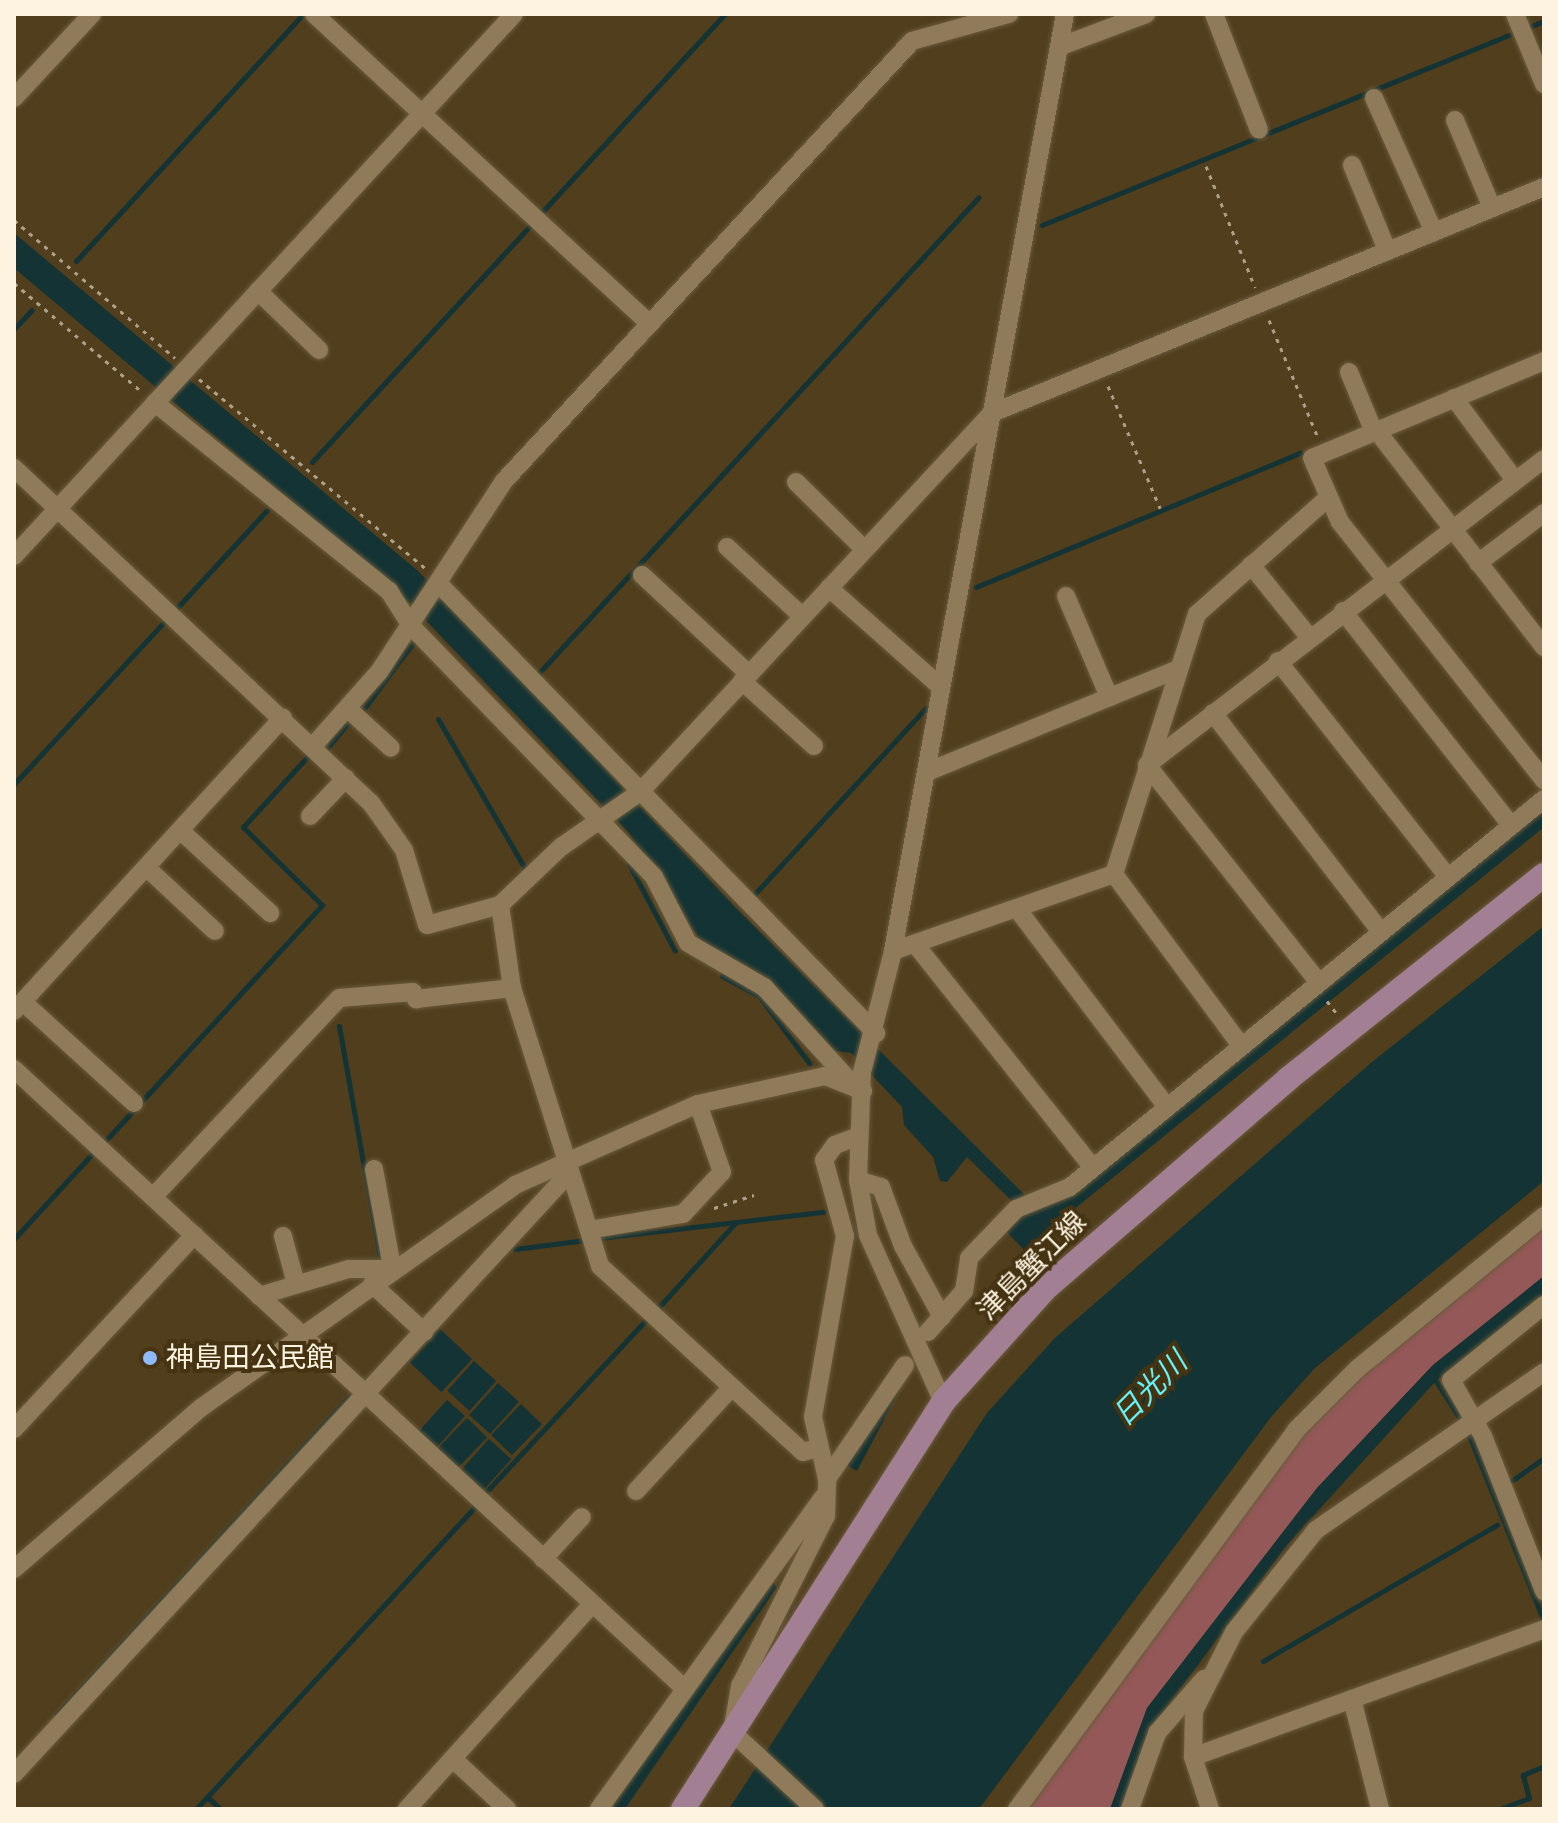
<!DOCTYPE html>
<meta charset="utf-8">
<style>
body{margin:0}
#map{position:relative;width:1558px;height:1823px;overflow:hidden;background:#503e1d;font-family:Jost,"Noto Sans JP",sans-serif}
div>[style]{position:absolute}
.green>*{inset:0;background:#955858}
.water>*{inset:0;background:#133334;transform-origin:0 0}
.stream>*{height:5px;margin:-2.5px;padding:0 2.5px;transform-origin:2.5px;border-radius:2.5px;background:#133334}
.path>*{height:3px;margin-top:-1.5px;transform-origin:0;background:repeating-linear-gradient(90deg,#afa188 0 4px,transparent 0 10px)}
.roads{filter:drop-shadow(0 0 2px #695a3c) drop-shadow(0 0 2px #695a3c)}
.minor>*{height:18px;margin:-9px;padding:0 9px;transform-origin:9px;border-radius:9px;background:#8f7b59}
.major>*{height:24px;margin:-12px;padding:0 12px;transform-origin:12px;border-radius:12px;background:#a27f92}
.dots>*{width:22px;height:22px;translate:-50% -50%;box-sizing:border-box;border:4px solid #453312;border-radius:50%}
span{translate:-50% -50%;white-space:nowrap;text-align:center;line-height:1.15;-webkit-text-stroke:8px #453312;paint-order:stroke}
.street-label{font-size:28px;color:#fef3e1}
.poi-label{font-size:28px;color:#fef3e1}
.left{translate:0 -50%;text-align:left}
.water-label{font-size:30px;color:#62f2fa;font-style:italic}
.frame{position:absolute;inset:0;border:16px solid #fef3e1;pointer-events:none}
</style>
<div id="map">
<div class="green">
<div style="clip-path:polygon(1544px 1221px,1544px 1276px,1433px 1365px,1317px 1488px,1147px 1708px,1110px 1809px,1022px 1809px,1322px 1408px)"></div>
</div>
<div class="water">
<div style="clip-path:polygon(14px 233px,418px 571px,737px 909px,1038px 1208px,1079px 1192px,1303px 997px,1544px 807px,1544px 827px,1024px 1250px,1007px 1232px,1025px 1214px,967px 1157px,947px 1182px,940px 1181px,933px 1157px,904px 1125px,902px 1107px,851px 1053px,828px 1050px,703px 944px,628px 832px,396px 589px,14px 268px)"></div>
<div style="clip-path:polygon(1544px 926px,1544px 1181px,1315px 1368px,1271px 1417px,979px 1809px,729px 1809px,987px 1413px,1055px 1338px,1372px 1062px)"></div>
<div style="clip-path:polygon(1544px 1276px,1544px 1294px,1434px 1383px,1287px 1545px,1154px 1724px,1124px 1809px,1110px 1809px,1147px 1708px,1317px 1488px,1433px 1365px)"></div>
<div style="left:440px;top:1329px;width:44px;height:45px;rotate:43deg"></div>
<div style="left:474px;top:1361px;width:30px;height:40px;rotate:42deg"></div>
<div style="left:498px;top:1383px;width:28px;height:43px;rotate:42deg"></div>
<div style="clip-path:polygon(901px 1387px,857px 1471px,845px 1464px)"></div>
<div style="left:447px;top:1400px;width:24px;height:42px;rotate:42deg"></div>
<div style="left:521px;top:1404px;width:29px;height:43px;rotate:44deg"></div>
<div style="left:467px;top:1418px;width:28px;height:42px;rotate:44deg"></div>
<div style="left:489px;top:1439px;width:30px;height:42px;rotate:42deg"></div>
<div style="clip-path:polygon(768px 1579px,777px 1587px,625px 1809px,607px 1809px)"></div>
</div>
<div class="stream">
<div style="left:1532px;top:26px;width:13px;rotate:-23deg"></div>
<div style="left:543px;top:211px;width:268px;rotate:-47.3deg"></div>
<div style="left:1042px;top:225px;width:504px;rotate:-22.14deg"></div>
<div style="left:76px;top:261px;width:333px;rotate:-47.4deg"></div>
<div style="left:14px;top:329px;width:26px;rotate:-47deg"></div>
<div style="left:312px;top:462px;width:321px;rotate:-47.3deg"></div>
<div style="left:976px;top:587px;width:351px;rotate:-22.5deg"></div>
<div style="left:176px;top:609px;width:134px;rotate:-47.4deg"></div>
<div style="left:536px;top:676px;width:652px;rotate:-47.24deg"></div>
<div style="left:363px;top:710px;width:87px;rotate:-53.4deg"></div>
<div style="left:438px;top:719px;width:175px;rotate:59.8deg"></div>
<div style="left:328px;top:747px;width:33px;rotate:-50deg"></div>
<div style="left:14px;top:784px;width:224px;rotate:-47.2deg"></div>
<div style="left:629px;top:864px;width:98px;rotate:62.1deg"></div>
<div style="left:751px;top:898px;width:258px;rotate:-47.4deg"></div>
<div style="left:722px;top:976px;width:42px;rotate:28.4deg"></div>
<div style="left:759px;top:996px;width:84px;rotate:53.3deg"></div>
<div style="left:339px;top:1026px;width:237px;rotate:80deg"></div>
<div style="left:107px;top:1139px;width:318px;rotate:-47.4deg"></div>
<div style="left:322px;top:905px;width:111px;rotate:-135.4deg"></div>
<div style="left:243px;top:827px;width:99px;rotate:-47.5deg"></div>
<div style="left:600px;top:1238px;width:225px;rotate:-6.7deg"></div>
<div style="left:14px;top:1239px;width:115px;rotate:-47.5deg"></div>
<div style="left:515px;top:1249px;width:71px;rotate:-7.3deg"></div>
<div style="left:658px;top:1308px;width:115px;rotate:-47.8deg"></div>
<div style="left:1433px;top:1376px;width:54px;rotate:57.8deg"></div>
<div style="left:1467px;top:1430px;width:207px;rotate:68.1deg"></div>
<div style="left:1510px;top:1482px;width:42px;rotate:-35.2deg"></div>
<div style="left:486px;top:1492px;width:233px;rotate:-47.1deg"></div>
<div style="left:1263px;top:1661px;width:271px;rotate:-30.2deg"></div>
<div style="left:57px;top:1714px;width:431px;rotate:-47.4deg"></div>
<div style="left:207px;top:1797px;width:18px;rotate:41deg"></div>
<div style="left:196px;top:1809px;width:410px;rotate:-47.3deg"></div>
<div style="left:1499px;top:1809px;width:32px;rotate:-20deg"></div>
<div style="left:1529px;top:1798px;width:24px;rotate:-105deg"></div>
<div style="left:1523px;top:1775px;width:23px;rotate:-23deg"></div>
</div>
<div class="path">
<div style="left:1206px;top:166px;width:131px;rotate:68deg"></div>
<div style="left:14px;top:220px;width:212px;rotate:40.6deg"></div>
<div style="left:14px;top:283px;width:168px;rotate:40.4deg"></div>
<div style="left:1269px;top:320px;width:128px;rotate:67.4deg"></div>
<div style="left:199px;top:379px;width:296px;rotate:39.9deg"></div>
<div style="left:1108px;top:386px;width:133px;rotate:66.9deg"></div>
<div style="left:1327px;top:1001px;width:16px;rotate:52deg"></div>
<div style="left:714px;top:1208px;width:42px;rotate:-18deg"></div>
</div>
<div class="roads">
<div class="minor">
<div style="left:314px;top:14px;width:456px;rotate:42.7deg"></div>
<div style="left:1214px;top:14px;width:124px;rotate:68.8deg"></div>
<div style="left:1515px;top:14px;width:76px;rotate:67.5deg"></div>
<div style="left:1064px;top:45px;width:88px;rotate:-20.7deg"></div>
<div style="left:14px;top:98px;width:115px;rotate:-47.1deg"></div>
<div style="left:1374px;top:98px;width:147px;rotate:65.9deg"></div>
<div style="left:1455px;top:120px;width:95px;rotate:67.2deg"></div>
<div style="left:1352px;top:165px;width:92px;rotate:67.6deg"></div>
<div style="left:258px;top:291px;width:85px;rotate:44deg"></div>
<div style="left:1544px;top:361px;width:251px;rotate:157.3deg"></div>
<div style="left:1312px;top:458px;width:70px;rotate:66.4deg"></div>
<div style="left:1340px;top:522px;width:329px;rotate:51.7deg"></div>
<div style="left:1349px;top:372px;width:65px;rotate:67.4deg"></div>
<div style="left:1454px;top:398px;width:102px;rotate:53.4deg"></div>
<div style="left:155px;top:403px;width:300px;rotate:38.8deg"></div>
<div style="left:389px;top:591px;width:41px;rotate:57.8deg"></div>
<div style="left:411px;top:626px;width:349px;rotate:45.9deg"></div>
<div style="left:654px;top:877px;width:74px;rotate:62.7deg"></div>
<div style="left:688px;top:943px;width:88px;rotate:30.1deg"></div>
<div style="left:764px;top:987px;width:125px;rotate:47.6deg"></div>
<div style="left:1377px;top:431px;width:273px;rotate:52.3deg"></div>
<div style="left:14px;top:468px;width:490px;rotate:43.2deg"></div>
<div style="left:371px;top:803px;width:57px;rotate:54.9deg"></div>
<div style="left:404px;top:850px;width:78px;rotate:73deg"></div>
<div style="left:427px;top:925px;width:76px;rotate:-15.3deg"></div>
<div style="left:500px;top:905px;width:84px;rotate:-43.6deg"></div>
<div style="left:561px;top:847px;width:96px;rotate:-34.8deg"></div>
<div style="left:640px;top:792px;width:517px;rotate:-47.12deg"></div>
<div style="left:992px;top:413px;width:596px;rotate:-22.27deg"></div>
<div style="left:796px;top:482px;width:95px;rotate:44.6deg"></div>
<div style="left:727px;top:547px;width:102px;rotate:42.6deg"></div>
<div style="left:14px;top:556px;width:737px;rotate:-47.31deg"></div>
<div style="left:1478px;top:563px;width:83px;rotate:-37.1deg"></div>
<div style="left:1251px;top:565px;width:92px;rotate:51.1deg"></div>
<div style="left:642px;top:575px;width:146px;rotate:42.8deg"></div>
<div style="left:439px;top:584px;width:627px;rotate:45.78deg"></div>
<div style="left:829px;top:588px;width:149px;rotate:41.5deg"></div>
<div style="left:1066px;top:596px;width:110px;rotate:66.9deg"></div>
<div style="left:1343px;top:611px;width:272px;rotate:51.9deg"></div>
<div style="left:1278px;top:661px;width:273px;rotate:51.8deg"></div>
<div style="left:742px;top:681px;width:97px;rotate:42.1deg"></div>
<div style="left:347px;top:708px;width:59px;rotate:42.3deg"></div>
<div style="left:1213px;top:713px;width:272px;rotate:52.5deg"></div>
<div style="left:313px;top:746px;width:99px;rotate:-48.3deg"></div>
<div style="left:379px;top:672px;width:228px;rotate:-56.8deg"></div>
<div style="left:504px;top:481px;width:600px;rotate:-47.16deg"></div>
<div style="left:912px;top:41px;width:101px;rotate:-15.6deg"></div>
<div style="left:1147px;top:765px;width:501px;rotate:-37.62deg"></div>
<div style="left:1147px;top:765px;width:273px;rotate:51.7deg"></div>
<div style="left:927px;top:772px;width:271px;rotate:-22.3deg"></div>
<div style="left:310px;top:816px;width:52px;rotate:-46.5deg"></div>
<div style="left:182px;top:832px;width:120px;rotate:42.6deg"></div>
<div style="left:148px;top:869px;width:91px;rotate:42.8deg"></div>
<div style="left:1114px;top:874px;width:212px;rotate:53.5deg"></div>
<div style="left:500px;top:905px;width:84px;rotate:81.8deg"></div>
<div style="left:512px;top:988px;width:292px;rotate:72.4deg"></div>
<div style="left:600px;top:1266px;width:275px;rotate:42.5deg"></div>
<div style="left:803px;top:1452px;width:16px;rotate:-15deg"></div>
<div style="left:1018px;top:910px;width:246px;rotate:52.9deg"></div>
<div style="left:915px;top:944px;width:286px;rotate:51.5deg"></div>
<div style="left:893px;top:951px;width:234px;rotate:-19.2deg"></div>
<div style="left:1114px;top:874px;width:273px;rotate:-72.3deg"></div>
<div style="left:1197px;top:614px;width:176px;rotate:-41.6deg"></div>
<div style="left:23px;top:1002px;width:150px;rotate:42.3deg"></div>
<div style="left:14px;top:1011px;width:398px;rotate:-47.5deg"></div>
<div style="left:14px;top:1069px;width:909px;rotate:42.73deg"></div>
<div style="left:374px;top:1169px;width:100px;rotate:79.6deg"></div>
<div style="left:858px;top:1180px;width:24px;rotate:17deg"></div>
<div style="left:881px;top:1187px;width:63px;rotate:69.6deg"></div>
<div style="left:903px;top:1246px;width:81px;rotate:61.2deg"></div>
<div style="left:153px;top:1197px;width:272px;rotate:-46.9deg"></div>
<div style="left:339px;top:998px;width:74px;rotate:-4.6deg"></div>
<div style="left:413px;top:992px;width:8px;rotate:67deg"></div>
<div style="left:416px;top:999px;width:97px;rotate:-6.5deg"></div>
<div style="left:589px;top:1230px;width:95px;rotate:-9.7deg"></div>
<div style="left:683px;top:1214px;width:57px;rotate:-47.1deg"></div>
<div style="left:722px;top:1172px;width:72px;rotate:-109.4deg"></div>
<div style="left:283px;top:1236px;width:50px;rotate:74.8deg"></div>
<div style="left:372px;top:1284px;width:71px;rotate:42.7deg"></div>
<div style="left:259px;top:1296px;width:94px;rotate:-16.7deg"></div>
<div style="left:349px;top:1269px;width:41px"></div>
<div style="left:1544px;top:1305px;width:119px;rotate:141.1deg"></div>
<div style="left:1451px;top:1380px;width:64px;rotate:60.3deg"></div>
<div style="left:1483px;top:1436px;width:167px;rotate:68.5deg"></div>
<div style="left:928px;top:1332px;width:55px;rotate:-48.7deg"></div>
<div style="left:964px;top:1291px;width:33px;rotate:-81deg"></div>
<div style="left:969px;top:1258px;width:68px;rotate:-46.2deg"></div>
<div style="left:1016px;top:1209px;width:58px;rotate:-22.2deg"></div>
<div style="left:1070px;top:1187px;width:613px;rotate:-39.3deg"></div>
<div style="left:943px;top:1402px;width:183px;rotate:-114.2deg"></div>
<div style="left:868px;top:1235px;width:56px;rotate:-100.3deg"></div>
<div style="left:858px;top:1180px;width:108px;rotate:-87.9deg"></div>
<div style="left:862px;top:1072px;width:125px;rotate:-75.6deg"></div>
<div style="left:893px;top:951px;width:953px;rotate:-79.6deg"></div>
<div style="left:14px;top:1429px;width:265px;rotate:-47.1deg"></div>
<div style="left:827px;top:1479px;width:138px;rotate:-55.6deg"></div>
<div style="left:636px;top:1491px;width:140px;rotate:-47.3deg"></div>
<div style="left:543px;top:1559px;width:57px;rotate:-47.1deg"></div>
<div style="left:14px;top:1569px;width:248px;rotate:-40.8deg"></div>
<div style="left:202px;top:1407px;width:384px;rotate:-35.3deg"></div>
<div style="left:515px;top:1185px;width:200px;rotate:-23.9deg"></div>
<div style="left:698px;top:1104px;width:130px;rotate:-12.4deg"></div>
<div style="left:825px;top:1076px;width:41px;rotate:21.5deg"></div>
<div style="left:1352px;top:1699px;width:114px;rotate:75.7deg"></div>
<div style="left:1193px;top:1757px;width:374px;rotate:-20deg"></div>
<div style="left:453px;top:1759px;width:74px;rotate:42.8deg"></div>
<div style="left:14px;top:1774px;width:819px;rotate:-47.27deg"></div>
<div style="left:407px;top:1809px;width:276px;rotate:-47.9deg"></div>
<div style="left:599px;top:1809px;width:384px;rotate:-54.3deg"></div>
<div style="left:815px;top:1809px;width:113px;rotate:-137.1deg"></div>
<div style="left:732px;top:1732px;width:47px;rotate:-80.1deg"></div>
<div style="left:740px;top:1686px;width:191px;rotate:-63.2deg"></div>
<div style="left:826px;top:1516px;width:37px;rotate:-88deg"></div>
<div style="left:827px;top:1479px;width:64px;rotate:-102.7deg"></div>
<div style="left:813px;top:1417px;width:184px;rotate:-80deg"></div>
<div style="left:845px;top:1236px;width:79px;rotate:-105.4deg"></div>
<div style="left:824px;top:1160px;width:19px;rotate:-54deg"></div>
<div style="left:835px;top:1145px;width:25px;rotate:-21deg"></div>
<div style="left:1017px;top:1809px;width:471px;rotate:-53.6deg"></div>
<div style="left:1296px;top:1430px;width:86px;rotate:-45deg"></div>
<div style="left:1357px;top:1369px;width:242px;rotate:-39.3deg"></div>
<div style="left:1130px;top:1809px;width:81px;rotate:-70.4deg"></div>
<div style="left:1157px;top:1733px;width:72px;rotate:-49deg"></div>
<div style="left:1210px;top:1809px;width:55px;rotate:-108.1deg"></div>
<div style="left:1193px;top:1757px;width:46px;rotate:-88.8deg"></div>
<div style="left:1194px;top:1711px;width:89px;rotate:-63.1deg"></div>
<div style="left:1234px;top:1632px;width:131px;rotate:-51.2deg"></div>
<div style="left:1316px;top:1530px;width:277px;rotate:-34.7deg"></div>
</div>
<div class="major">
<div style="left:683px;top:1809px;width:483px;rotate:-57.4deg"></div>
<div style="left:943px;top:1402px;width:154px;rotate:-47.9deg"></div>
<div style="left:1046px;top:1288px;width:320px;rotate:-40.8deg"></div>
<div style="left:1288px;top:1079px;width:327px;rotate:-38.6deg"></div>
</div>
</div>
<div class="dots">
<div style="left:150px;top:1358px;background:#8fb8fd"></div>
</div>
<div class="street-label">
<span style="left:1032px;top:1266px;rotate:-45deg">津島蟹江線</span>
</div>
<div class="poi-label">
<span class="left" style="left:166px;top:1358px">神島田公民館</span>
</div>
<div class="water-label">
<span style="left:1150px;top:1389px;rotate:-45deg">日光川</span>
</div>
<div class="frame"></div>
</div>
